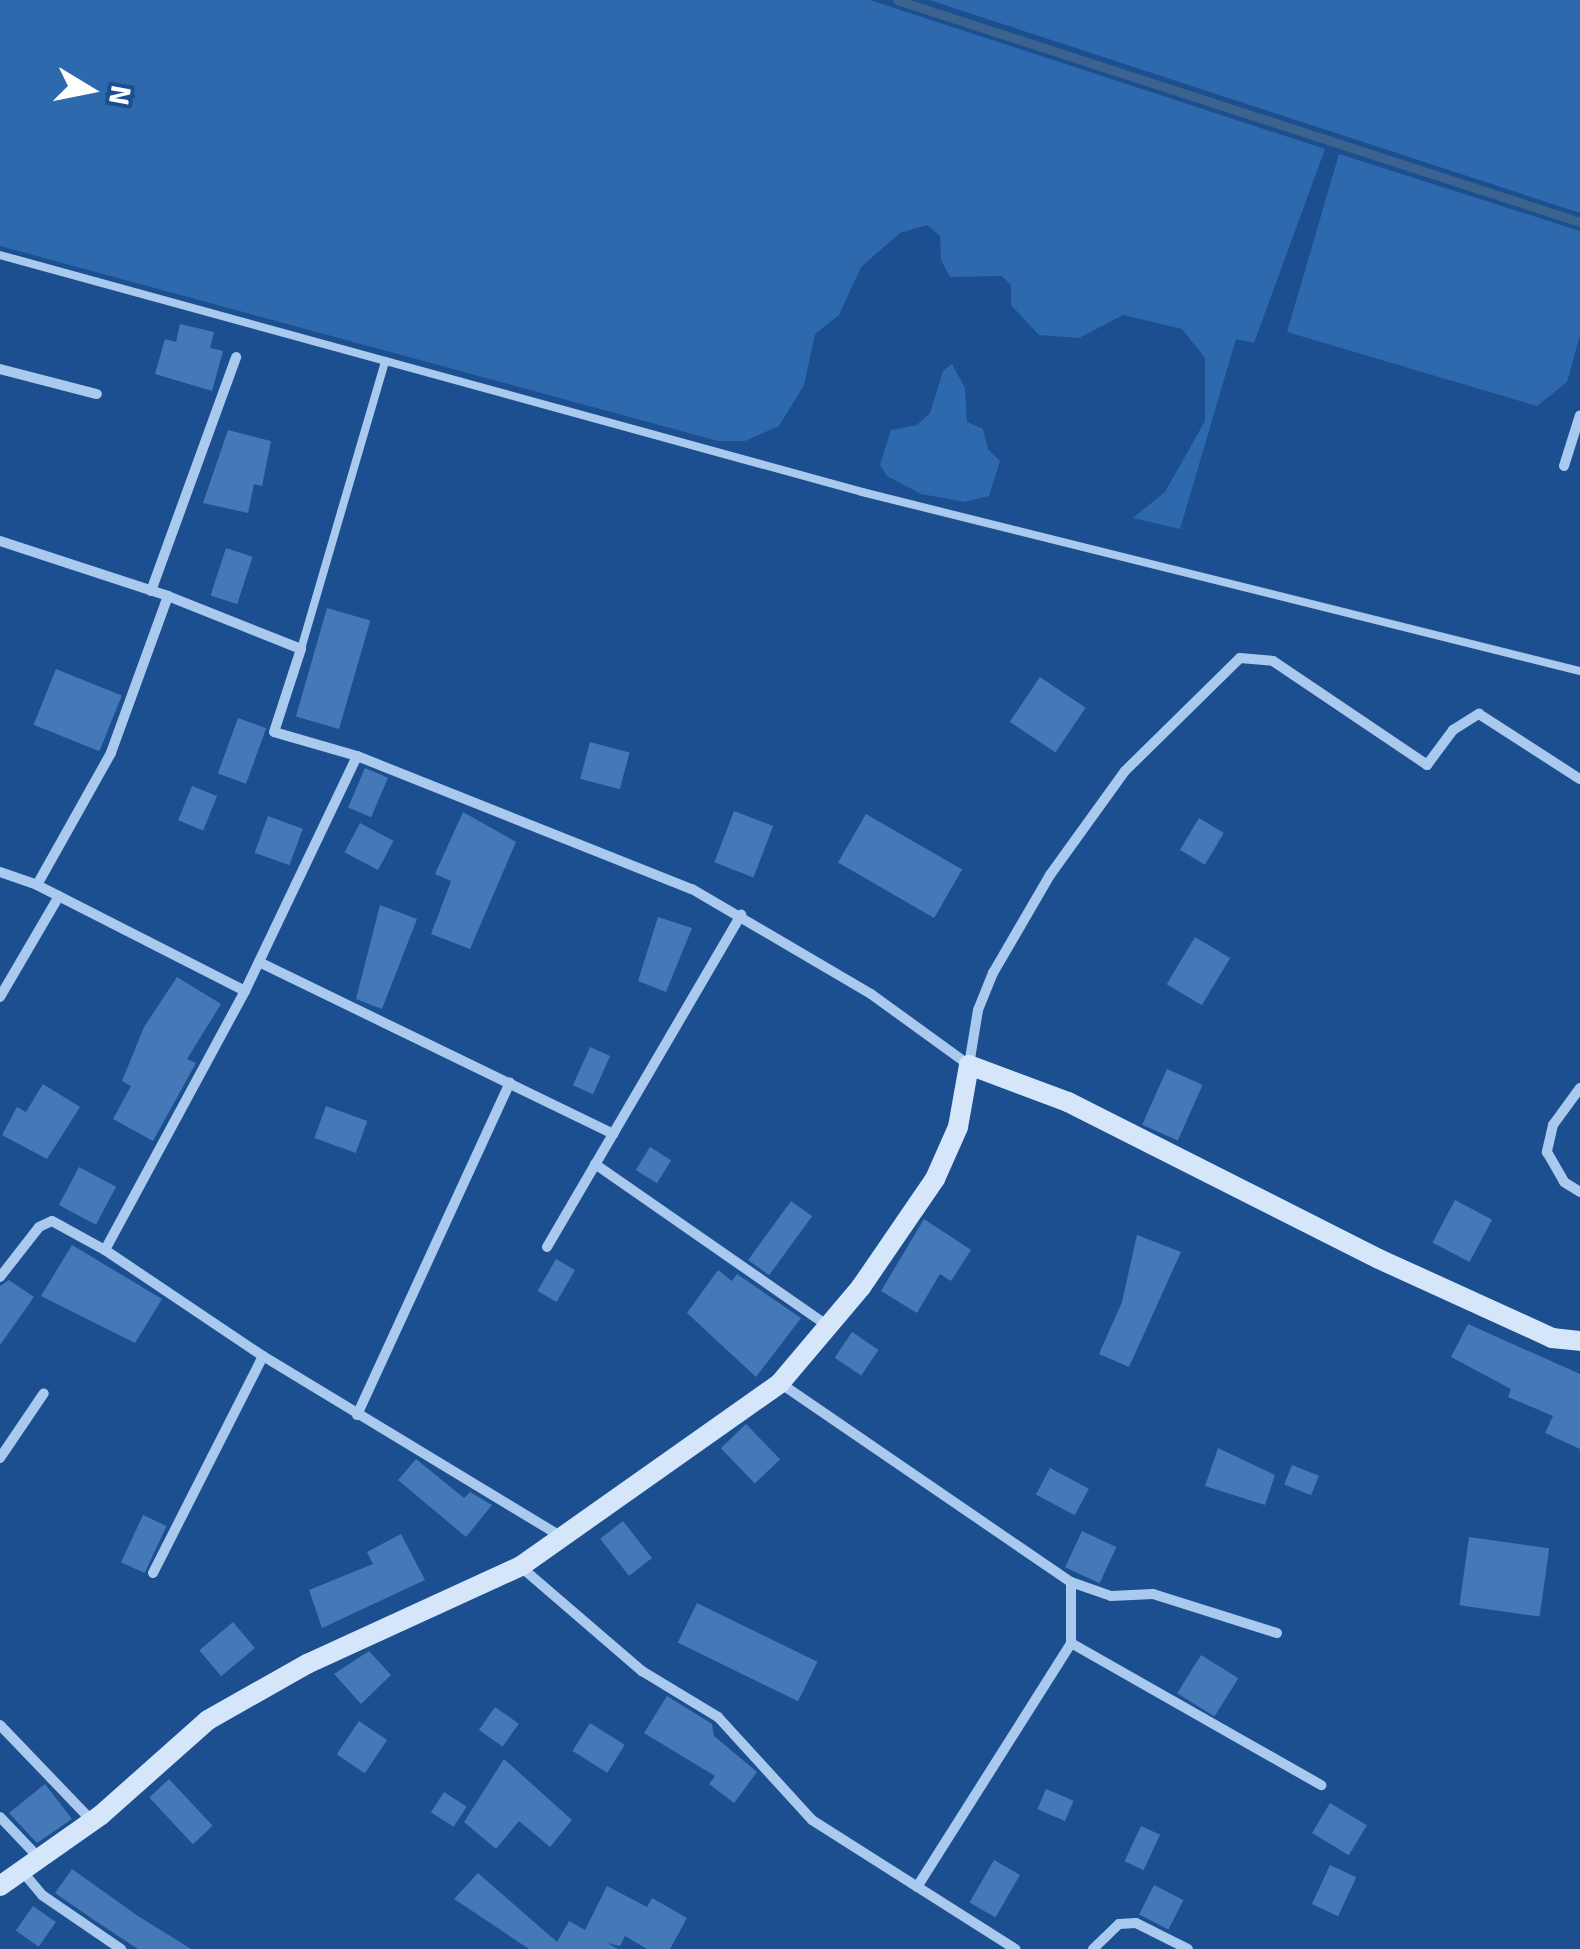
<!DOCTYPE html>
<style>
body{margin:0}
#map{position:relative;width:1580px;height:1949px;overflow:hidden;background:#1b4f8f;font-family:Signika,sans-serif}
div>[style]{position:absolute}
.green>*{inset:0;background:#2e69ad}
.stream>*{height:9px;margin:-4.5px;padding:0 4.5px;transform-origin:4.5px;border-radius:4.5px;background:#3c6290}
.building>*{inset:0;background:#4478b7;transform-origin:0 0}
.lane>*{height:8px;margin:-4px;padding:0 4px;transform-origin:4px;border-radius:4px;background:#a9c9ee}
.street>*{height:10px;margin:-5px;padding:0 5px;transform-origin:5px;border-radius:5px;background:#a9c9ee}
.secondary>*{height:20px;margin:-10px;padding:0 10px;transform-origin:10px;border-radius:10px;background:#d6e6fa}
span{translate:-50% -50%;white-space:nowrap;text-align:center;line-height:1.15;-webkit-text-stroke:9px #1b4f8f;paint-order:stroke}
.north{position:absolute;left:40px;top:40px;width:100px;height:100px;-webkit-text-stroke:8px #1b4f8f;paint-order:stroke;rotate:100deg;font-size:28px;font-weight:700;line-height:40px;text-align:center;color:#fff}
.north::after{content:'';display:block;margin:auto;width:35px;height:45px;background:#fff;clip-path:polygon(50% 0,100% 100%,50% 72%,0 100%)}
</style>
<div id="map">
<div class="green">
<div style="clip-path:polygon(0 0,870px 0,1325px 149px,1254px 343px,1236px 339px,1180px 529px,1133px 518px,1165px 492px,1205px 421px,1205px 358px,1182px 329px,1123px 315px,1079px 338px,1039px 335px,1011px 305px,1011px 285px,1002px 276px,950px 277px,941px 260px,940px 236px,927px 225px,900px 233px,861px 267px,839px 315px,815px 334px,804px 385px,779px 426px,745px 441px,718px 441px,0 246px)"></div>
<div style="clip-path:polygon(929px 0,1580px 0,1580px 213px)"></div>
<div style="clip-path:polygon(1339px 154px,1580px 231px,1580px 335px,1567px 382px,1537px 406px,1287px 332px)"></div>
<div style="clip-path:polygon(952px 364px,965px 388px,967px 422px,983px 429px,988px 449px,1000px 461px,989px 496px,965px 502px,921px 494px,887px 476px,880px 465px,891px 430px,917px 425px,930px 413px,943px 371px)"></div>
</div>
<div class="stream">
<div style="left:897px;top:0;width:718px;rotate:18.01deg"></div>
</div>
<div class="building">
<div style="clip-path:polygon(180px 324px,214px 332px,210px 348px,223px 351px,212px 391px,155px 374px,165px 339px,176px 342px)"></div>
<div style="clip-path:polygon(228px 430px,271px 441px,262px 486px,254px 484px,248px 513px,203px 503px)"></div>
<div style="left:226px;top:548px;width:28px;height:50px;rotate:18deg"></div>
<div style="left:327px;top:608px;width:45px;height:113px;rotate:16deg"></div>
<div style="left:56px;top:669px;width:71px;height:60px;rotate:22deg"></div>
<div style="left:1040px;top:677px;width:55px;height:54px;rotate:34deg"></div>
<div style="left:238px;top:718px;width:30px;height:59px;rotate:20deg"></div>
<div style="left:590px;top:742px;width:41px;height:38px;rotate:15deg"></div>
<div style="left:365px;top:768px;width:25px;height:43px;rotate:23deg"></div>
<div style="left:192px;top:786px;width:27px;height:37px;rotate:22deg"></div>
<div style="left:734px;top:811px;width:42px;height:55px;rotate:21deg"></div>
<div style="clip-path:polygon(463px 812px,516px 842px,470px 949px,431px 934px,451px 881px,435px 874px)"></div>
<div style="left:866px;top:814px;width:111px;height:56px;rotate:30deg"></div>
<div style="left:268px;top:816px;width:37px;height:39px;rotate:20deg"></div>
<div style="left:1199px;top:818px;width:29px;height:37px;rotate:31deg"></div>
<div style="left:360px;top:823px;width:38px;height:33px;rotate:28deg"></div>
<div style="clip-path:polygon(380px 905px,417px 919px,382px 1009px,356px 999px)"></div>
<div style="clip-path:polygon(658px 917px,692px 928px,666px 992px,638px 981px)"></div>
<div style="left:1195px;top:937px;width:41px;height:55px;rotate:31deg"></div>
<div style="clip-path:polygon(177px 977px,221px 1004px,187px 1059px,196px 1063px,153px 1141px,113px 1119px,131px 1086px,122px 1081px,144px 1027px)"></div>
<div style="left:590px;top:1047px;width:22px;height:42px;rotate:24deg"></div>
<div style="left:1167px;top:1069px;width:39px;height:61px;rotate:24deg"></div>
<div style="clip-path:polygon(43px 1084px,80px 1107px,47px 1159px,2px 1135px,17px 1107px,26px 1112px)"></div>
<div style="left:326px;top:1106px;width:44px;height:34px;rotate:20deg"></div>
<div style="left:650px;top:1147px;width:25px;height:27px;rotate:32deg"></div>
<div style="left:79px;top:1167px;width:42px;height:43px;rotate:28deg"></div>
<div style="left:1455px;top:1200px;width:42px;height:48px;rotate:28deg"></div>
<div style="left:791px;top:1201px;width:26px;height:73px;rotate:36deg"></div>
<div style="clip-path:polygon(924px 1219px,971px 1250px,951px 1281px,940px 1274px,917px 1313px,881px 1291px)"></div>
<div style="clip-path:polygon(1137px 1235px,1181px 1252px,1129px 1367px,1099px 1354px,1122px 1302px)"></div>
<div style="clip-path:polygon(72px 1245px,162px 1299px,135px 1343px,41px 1296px)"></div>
<div style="left:556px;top:1259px;width:22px;height:37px;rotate:30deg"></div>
<div style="clip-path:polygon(718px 1270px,732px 1281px,737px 1274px,801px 1318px,756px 1377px,687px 1313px)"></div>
<div style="clip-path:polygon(9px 1280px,34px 1297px,0 1345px,0 1286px)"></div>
<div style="clip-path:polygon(1468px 1324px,1580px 1374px,1580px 1449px,1545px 1433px,1553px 1416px,1508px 1397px,1511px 1389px,1451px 1357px)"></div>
<div style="left:852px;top:1332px;width:32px;height:31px;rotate:34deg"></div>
<div style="left:746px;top:1424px;width:49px;height:35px;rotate:46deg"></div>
<div style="clip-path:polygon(1218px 1448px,1275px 1475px,1265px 1505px,1205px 1486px)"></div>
<div style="clip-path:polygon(416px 1459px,464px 1498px,470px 1492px,492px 1505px,466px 1537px,398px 1480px)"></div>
<div style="left:1292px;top:1465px;width:29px;height:21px;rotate:22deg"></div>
<div style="left:1050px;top:1468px;width:44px;height:30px;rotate:28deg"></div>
<div style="left:143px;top:1515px;width:26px;height:52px;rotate:25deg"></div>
<div style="left:623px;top:1521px;width:47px;height:29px;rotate:52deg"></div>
<div style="left:1082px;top:1531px;width:38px;height:40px;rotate:25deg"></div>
<div style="clip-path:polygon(401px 1534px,425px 1580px,322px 1628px,309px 1590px,373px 1564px,367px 1552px)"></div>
<div style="left:1469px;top:1537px;width:81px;height:69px;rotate:8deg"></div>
<div style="left:697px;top:1603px;width:134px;height:44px;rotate:26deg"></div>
<div style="left:233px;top:1622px;width:34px;height:44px;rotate:50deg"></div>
<div style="clip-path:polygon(369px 1651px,391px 1675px,361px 1704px,334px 1674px)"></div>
<div style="left:1201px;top:1655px;width:44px;height:45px;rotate:32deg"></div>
<div style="clip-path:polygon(667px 1696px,712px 1724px,714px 1736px,757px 1772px,734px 1803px,709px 1784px,715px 1776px,644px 1733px)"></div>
<div style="left:495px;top:1707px;width:29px;height:28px;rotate:35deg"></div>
<div style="left:359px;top:1721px;width:34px;height:40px;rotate:34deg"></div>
<div style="left:590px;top:1723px;width:41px;height:33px;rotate:32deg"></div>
<div style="clip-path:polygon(504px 1759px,572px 1820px,550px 1847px,519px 1821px,496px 1849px,464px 1822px)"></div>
<div style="left:169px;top:1779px;width:64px;height:27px;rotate:47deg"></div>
<div style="clip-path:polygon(45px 1784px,72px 1819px,37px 1843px,9px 1813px)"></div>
<div style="left:1046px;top:1789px;width:30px;height:22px;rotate:23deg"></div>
<div style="left:444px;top:1792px;width:27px;height:24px;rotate:33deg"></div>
<div style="left:1330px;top:1803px;width:43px;height:35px;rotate:31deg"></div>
<div style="left:1141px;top:1826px;width:21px;height:39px;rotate:25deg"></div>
<div style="left:994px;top:1860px;width:30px;height:49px;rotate:30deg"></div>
<div style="left:1330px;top:1865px;width:29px;height:43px;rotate:25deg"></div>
<div style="clip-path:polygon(72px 1869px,138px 1916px,191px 1949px,138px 1949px,94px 1920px,55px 1893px)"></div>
<div style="clip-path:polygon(478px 1873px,557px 1942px,569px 1921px,585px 1930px,607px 1886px,647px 1907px,652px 1898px,687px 1918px,670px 1949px,647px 1949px,625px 1936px,620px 1946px,607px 1943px,618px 1949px,529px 1949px,454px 1899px)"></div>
<div style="left:1154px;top:1885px;width:33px;height:33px;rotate:27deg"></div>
<div style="left:33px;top:1906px;width:28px;height:30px;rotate:35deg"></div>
</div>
<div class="lane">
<div style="left:0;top:255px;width:894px;rotate:15.37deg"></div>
<div style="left:862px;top:492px;width:740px;rotate:14deg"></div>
<div style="left:301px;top:649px;width:300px;rotate:-73.7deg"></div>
</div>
<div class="street">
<div style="left:0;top:369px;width:100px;rotate:14.5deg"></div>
<div style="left:1564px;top:466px;width:53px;rotate:-72.6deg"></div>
<div style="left:0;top:541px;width:177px;rotate:18.1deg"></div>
<div style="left:151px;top:591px;width:249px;rotate:-70deg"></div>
<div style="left:357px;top:756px;width:360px;rotate:21.7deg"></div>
<div style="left:692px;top:889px;width:208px;rotate:30.4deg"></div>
<div style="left:871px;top:994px;width:121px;rotate:35.9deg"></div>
<div style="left:0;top:872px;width:39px;rotate:19deg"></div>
<div style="left:259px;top:962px;width:394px;rotate:25.9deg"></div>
<div style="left:245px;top:991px;width:260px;rotate:-64.5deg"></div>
<div style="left:357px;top:756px;width:86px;rotate:-163.9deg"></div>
<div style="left:274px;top:732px;width:87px;rotate:-72deg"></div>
<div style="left:301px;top:649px;width:143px;rotate:-158.3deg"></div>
<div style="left:168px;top:596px;width:167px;rotate:110deg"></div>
<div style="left:111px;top:753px;width:151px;rotate:119.3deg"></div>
<div style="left:37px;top:885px;width:233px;rotate:27deg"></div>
<div style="left:245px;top:991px;width:294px;rotate:118.4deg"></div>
<div style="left:105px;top:1250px;width:190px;rotate:33.9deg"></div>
<div style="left:263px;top:1356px;width:351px;rotate:31.2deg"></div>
<div style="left:0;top:997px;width:117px;rotate:-59.7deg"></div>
<div style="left:969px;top:1065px;width:56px;rotate:-80.7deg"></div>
<div style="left:978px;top:1010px;width:40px;rotate:-68deg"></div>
<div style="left:993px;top:973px;width:113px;rotate:-59.8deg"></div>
<div style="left:1050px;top:875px;width:128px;rotate:-54.2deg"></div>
<div style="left:1125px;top:771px;width:161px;rotate:-44.5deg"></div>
<div style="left:1240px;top:658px;width:33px;rotate:5deg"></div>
<div style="left:1273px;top:661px;width:186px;rotate:34deg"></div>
<div style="left:1427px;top:765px;width:44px;rotate:-53.4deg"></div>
<div style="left:1453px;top:730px;width:31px;rotate:-32deg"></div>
<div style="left:1479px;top:714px;width:120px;rotate:32.8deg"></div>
<div style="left:1580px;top:1088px;width:46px;rotate:126.1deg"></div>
<div style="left:1553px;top:1125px;width:28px;rotate:103deg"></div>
<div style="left:1547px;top:1152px;width:34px;rotate:60deg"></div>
<div style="left:1564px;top:1182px;width:19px;rotate:32deg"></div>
<div style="left:595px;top:1164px;width:284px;rotate:34.8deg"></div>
<div style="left:547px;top:1247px;width:385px;rotate:-59.7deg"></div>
<div style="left:0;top:1277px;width:63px;rotate:-52deg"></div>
<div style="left:39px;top:1227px;width:14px;rotate:-25deg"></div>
<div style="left:52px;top:1221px;width:60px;rotate:28.7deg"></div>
<div style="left:780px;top:1383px;width:353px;rotate:34.4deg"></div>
<div style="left:1071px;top:1582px;width:42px;rotate:19.3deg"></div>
<div style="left:1111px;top:1596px;width:42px;rotate:-2.7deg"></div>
<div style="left:1153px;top:1594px;width:130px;rotate:17.5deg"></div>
<div style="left:357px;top:1415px;width:366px;rotate:-65.3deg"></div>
<div style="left:0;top:1458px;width:78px;rotate:-55.9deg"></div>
<div style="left:521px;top:1567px;width:160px;rotate:40.7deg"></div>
<div style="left:642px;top:1671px;width:89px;rotate:31.2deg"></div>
<div style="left:718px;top:1717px;width:139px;rotate:47.6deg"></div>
<div style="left:812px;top:1820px;width:241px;rotate:32.4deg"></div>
<div style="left:153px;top:1573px;width:243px;rotate:-63.1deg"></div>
<div style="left:1071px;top:1643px;width:288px;rotate:29.6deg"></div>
<div style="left:0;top:1725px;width:133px;rotate:46.2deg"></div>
<div style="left:0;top:1817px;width:57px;rotate:46.4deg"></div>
<div style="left:22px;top:1871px;width:31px;rotate:50deg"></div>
<div style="left:42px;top:1895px;width:96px;rotate:34.4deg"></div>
<div style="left:917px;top:1887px;width:289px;rotate:-57.7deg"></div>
<div style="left:1071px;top:1643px;width:61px;rotate:-90deg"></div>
<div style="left:1093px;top:1949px;width:36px;rotate:-44deg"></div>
<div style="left:1119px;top:1924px;width:17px;rotate:-3deg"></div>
<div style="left:1136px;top:1923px;width:58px;rotate:26.6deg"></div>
</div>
<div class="secondary">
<div style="left:0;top:1886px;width:123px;rotate:-35.1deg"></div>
<div style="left:101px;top:1815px;width:143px;rotate:-41.6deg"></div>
<div style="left:208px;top:1720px;width:114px;rotate:-29.5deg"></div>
<div style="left:307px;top:1664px;width:235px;rotate:-24.6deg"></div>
<div style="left:521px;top:1566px;width:317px;rotate:-35.2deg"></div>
<div style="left:780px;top:1383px;width:126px;rotate:-49.8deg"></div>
<div style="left:861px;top:1287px;width:131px;rotate:-55.6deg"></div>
<div style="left:935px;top:1179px;width:57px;rotate:-66.1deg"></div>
<div style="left:958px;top:1127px;width:63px;rotate:-79.9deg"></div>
<div style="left:969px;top:1065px;width:106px;rotate:20.5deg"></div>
<div style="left:1068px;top:1102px;width:348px;rotate:26.8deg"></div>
<div style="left:1379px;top:1259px;width:190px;rotate:24.5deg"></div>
<div style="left:1552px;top:1338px;width:28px;rotate:6deg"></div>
</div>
<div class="north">N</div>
</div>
